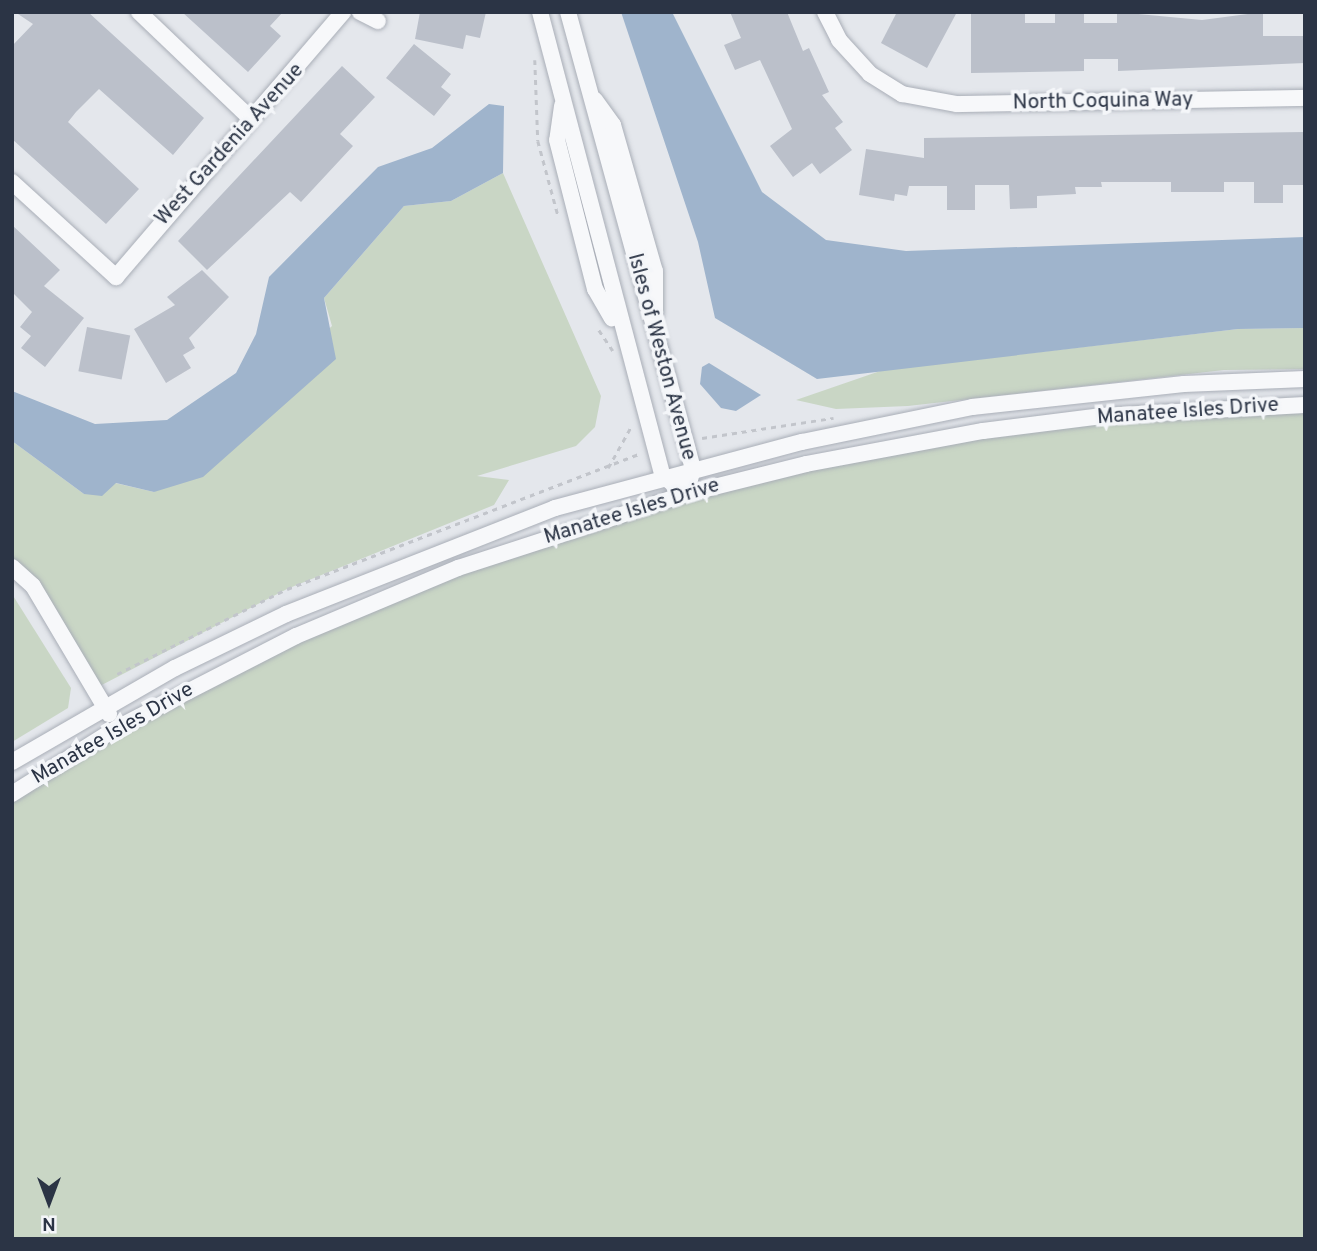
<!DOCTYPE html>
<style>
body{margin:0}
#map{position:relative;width:1317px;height:1251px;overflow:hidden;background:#e4e7ec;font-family:Overpass,sans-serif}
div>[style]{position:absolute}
.green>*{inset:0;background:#c9d6c5}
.water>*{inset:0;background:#9fb4cc}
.building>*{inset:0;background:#bbc0ca;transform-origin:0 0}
.path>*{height:2.5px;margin-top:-1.25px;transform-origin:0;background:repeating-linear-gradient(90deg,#c2c5cb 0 5px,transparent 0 10px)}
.roads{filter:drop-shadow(0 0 2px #a9aeb7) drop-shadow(0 0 2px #a9aeb7)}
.minor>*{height:16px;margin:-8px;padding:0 8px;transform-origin:8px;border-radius:8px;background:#f7f8fa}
span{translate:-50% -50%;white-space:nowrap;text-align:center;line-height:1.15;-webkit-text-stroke:7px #f4f6f9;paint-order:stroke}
.street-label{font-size:21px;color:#2b3445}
.frame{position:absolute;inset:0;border:14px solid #2b3445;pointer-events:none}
.north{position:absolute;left:14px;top:1167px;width:70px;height:70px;-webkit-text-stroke:5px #f4f6f9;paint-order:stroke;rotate:180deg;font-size:19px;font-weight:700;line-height:28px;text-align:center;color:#2b3445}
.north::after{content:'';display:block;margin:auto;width:24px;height:32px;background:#2b3445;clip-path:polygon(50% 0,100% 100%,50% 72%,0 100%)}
</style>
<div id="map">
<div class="green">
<div style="clip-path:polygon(503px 173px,601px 396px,595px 427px,576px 446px,477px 476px,509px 480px,494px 505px,287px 589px,94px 689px,12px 567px,12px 441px,84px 494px,115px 483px,154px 492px,332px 326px,324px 298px,404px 206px,451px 201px)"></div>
<div style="clip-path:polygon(1305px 328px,1305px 369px,1224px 370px,908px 406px,836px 409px,796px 400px,883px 370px,1238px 329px)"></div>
<div style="clip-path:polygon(1305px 405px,1305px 1239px,12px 1239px,12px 794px,117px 728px,389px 595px,686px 494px,983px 431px)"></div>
<div style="clip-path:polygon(12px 594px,71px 688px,68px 708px,12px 742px)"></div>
</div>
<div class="water">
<div style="clip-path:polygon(621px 12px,672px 12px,762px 192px,826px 240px,906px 251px,1305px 237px,1305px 328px,1238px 329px,817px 379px,715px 318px,698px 242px)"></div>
<div style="clip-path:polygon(489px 104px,504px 106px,503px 173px,451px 201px,404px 206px,324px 298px,336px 359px,203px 477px,154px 492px,116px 483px,102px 496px,84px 494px,12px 441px,12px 391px,95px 424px,167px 420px,236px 373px,256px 334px,269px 277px,378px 167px,432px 148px)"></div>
<div style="clip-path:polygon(709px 363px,761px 395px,736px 411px,721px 408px,700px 384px,702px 367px)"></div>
</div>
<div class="building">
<div style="clip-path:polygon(15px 12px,88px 12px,204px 118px,173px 155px,99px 89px,76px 112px,68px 122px,139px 189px,106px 224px,12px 139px,12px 46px,33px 24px)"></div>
<div style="clip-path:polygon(182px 12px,283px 12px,270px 26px,281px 36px,248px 72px)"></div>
<div style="clip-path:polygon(420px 12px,486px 12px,480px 38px,466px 35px,463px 49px,415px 39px)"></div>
<div style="clip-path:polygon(730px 12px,787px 12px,803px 51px,809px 48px,829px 92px,822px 95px,843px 122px,835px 128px,852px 150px,820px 174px,812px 163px,793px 177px,770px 146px,792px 129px,760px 60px,735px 70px,724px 45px,741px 38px)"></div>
<div style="clip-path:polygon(897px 12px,957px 12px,927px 68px,881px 43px)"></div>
<div style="clip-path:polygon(971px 12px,1025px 12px,1025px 23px,1055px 23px,1055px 12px,1084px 12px,1084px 23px,1117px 23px,1117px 12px,1202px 20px,1263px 12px,1263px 36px,1305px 36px,1305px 63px,1118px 71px,1118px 59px,1084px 59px,1084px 71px,971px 73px)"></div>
<div style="clip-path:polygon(414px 44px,451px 74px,441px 87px,451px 95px,434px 116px,386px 78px)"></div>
<div style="clip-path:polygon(342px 66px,375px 97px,340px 134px,353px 146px,301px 202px,290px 192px,207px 270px,178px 241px)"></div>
<div style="clip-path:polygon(1305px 132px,1305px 185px,1283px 185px,1283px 203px,1254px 203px,1254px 182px,1224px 182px,1224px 192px,1171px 192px,1171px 182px,1101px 182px,1102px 187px,1075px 187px,1076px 194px,1037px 196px,1037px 208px,1010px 209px,1009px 185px,975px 185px,975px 210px,947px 210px,947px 186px,909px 186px,907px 196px,895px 194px,894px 201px,859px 195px,866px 149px,924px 158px,924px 138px)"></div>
<div style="clip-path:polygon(12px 225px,60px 270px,44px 286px,84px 318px,45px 367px,21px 348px,31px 336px,20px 327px,32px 312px,12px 292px)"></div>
<div style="clip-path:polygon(202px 270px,229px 297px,189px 338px,195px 348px,183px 355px,191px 368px,166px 383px,134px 329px,175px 305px,167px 297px)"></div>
<div style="left:87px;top:327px;width:44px;height:45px;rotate:11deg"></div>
</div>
<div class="path">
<div style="left:535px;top:60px;width:81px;rotate:87.9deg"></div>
<div style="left:538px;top:141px;width:77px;rotate:74.9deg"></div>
<div style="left:599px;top:330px;width:25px;rotate:56deg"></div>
<div style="left:702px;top:438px;width:133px;rotate:-8.7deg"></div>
<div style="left:608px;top:468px;width:49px;rotate:-60.8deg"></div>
<div style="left:117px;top:674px;width:190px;rotate:-26.6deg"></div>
<div style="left:287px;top:589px;width:376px;rotate:-21deg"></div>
</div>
<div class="roads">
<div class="minor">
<div style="left:139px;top:12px;width:153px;rotate:43.7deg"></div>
<div style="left:360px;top:12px;width:20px;rotate:27deg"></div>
<div style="left:540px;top:12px;width:480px;rotate:75.2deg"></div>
<div style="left:663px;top:476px;width:29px;rotate:38deg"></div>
<div style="left:568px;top:12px;width:474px;rotate:74.7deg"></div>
<div style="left:693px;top:469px;width:26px;rotate:106deg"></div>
<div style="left:825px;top:12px;width:31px;rotate:63deg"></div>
<div style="left:839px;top:40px;width:46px;rotate:47.6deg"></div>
<div style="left:870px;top:74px;width:38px;rotate:32deg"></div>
<div style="left:902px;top:94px;width:56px;rotate:10.3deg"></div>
<div style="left:957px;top:104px;width:348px;rotate:-1deg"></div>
<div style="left:595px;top:100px;width:31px;rotate:54deg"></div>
<div style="left:613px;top:125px;width:152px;rotate:74deg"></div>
<div style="left:655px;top:271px;width:44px;rotate:90deg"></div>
<div style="left:562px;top:106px;width:34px;rotate:98deg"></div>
<div style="left:557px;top:140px;width:154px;rotate:75.7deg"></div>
<div style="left:595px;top:289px;width:34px;rotate:60deg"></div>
<div style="left:12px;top:182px;width:141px;rotate:42.4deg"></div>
<div style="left:116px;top:277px;width:349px;rotate:-49.4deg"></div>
<div style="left:12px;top:567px;width:28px;rotate:42deg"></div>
<div style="left:33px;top:586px;width:149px;rotate:59.3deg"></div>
<div style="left:12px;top:762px;width:188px;rotate:-30deg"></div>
<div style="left:175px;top:668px;width:123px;rotate:-25.9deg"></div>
<div style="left:286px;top:614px;width:289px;rotate:-21.5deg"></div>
<div style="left:555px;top:508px;width:256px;rotate:-15deg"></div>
<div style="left:802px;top:442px;width:174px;rotate:-11.6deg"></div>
<div style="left:972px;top:407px;width:213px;rotate:-6.2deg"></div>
<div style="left:1184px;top:384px;width:121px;rotate:-2.4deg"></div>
<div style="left:12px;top:794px;width:124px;rotate:-32.2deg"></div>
<div style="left:117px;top:728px;width:201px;rotate:-27.2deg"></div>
<div style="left:296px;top:636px;width:176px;rotate:-22.8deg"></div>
<div style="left:458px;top:568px;width:240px;rotate:-18deg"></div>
<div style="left:686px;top:494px;width:124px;rotate:-14deg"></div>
<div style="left:806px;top:464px;width:180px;rotate:-10.6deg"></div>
<div style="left:983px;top:431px;width:120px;rotate:-7.2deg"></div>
<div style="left:1102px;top:416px;width:203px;rotate:-3.1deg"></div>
</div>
</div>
<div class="street-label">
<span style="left:1103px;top:102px;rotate:-1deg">North Coquina Way</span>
<span style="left:230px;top:145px;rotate:-48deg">West Gardenia Avenue</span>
<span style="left:661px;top:357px;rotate:75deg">Isles of Weston Avenue</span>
<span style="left:1188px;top:412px;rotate:-4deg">Manatee Isles Drive</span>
<span style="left:632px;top:512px;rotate:-17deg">Manatee Isles Drive</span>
<span style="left:113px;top:734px;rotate:-30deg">Manatee Isles Drive</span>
</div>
<div class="frame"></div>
<div class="north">N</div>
</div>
